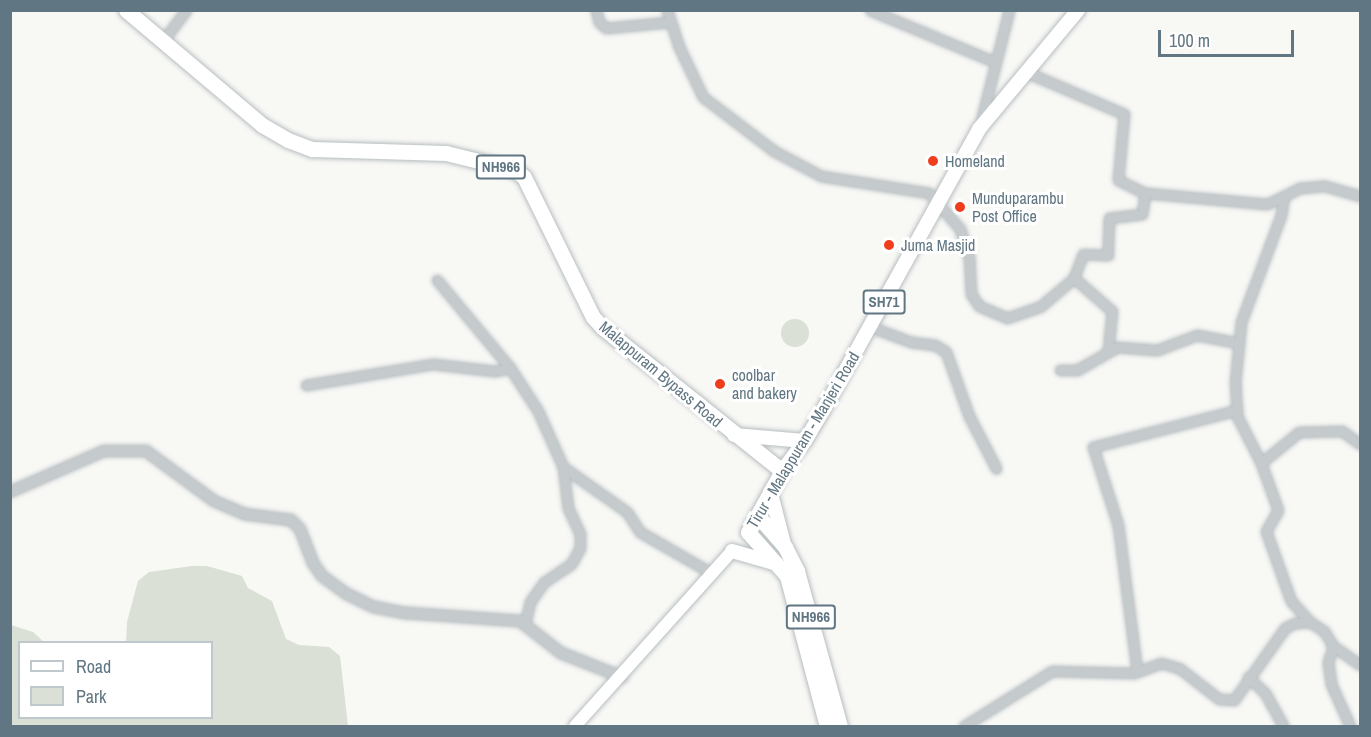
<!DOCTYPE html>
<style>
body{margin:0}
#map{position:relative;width:1371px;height:737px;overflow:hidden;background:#f8f8f5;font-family:"Archivo Narrow",sans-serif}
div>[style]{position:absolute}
.green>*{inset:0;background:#dae0d5}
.round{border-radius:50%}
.roads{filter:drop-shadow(0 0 2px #b7bec1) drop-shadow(0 0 2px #b7bec1)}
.minor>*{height:9px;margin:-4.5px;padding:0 4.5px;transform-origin:4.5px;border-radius:4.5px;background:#c5cacd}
.tertiary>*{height:10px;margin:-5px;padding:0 5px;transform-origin:5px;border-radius:5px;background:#c5cacd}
.secondary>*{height:12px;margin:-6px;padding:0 6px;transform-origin:6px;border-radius:6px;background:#fff}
.primary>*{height:14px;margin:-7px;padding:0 7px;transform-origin:7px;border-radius:7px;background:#fff}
.trunk>*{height:15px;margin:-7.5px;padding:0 7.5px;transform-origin:7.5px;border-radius:7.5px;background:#fff}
.dots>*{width:16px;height:16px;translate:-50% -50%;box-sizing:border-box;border:3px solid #fff;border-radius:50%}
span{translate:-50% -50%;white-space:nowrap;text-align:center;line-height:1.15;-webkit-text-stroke:6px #fff;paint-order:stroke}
.shield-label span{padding:2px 4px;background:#fff;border:2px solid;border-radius:4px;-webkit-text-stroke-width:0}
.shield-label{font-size:15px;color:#607682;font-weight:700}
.poi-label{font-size:16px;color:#607682}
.left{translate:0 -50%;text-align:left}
.street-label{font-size:16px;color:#607682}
.frame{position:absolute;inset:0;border:12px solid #607682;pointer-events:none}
.legend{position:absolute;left:18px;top:641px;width:195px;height:78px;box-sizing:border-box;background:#fff;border:2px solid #bfc8cd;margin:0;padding:8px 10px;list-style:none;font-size:18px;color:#607682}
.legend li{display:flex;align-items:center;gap:12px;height:30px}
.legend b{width:30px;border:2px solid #bfc8cd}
.scale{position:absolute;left:1158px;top:30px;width:136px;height:27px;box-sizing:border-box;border:3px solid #607682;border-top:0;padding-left:8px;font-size:18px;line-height:21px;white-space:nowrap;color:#607682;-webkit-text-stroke:4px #fff;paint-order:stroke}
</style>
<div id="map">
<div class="green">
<div class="round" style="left:781px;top:319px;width:28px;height:28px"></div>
<div style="clip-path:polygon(192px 566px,207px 566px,242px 576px,248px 588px,272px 601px,286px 639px,299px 645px,329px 647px,340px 656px,348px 726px,11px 726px,11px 625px,33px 632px,44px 642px,20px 642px,20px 718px,212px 718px,212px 642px,126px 642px,127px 622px,138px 581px,149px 572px)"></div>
</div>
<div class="roads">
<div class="minor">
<div style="left:596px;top:10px;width:12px;rotate:76deg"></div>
<div style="left:599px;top:22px;width:9px;rotate:41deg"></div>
<div style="left:606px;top:28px;width:64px;rotate:-5.4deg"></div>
<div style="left:667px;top:10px;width:39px;rotate:72deg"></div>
<div style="left:679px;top:47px;width:55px;rotate:64.4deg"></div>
<div style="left:703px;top:97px;width:89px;rotate:37.3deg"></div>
<div style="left:774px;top:151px;width:53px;rotate:28deg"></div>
<div style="left:821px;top:176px;width:109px;rotate:8.9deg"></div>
<div style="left:929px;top:193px;width:48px;rotate:49.3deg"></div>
<div style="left:960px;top:229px;width:28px;rotate:72deg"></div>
<div style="left:969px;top:256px;width:38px;rotate:87deg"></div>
<div style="left:971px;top:294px;width:14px;rotate:56deg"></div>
<div style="left:979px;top:306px;width:30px;rotate:23deg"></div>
<div style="left:1007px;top:318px;width:36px;rotate:-19deg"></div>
<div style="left:1041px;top:306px;width:43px;rotate:-40.3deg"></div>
<div style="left:1074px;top:278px;width:50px;rotate:41deg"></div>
<div style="left:1112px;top:311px;width:40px;rotate:95.7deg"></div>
<div style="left:870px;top:10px;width:135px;rotate:22.6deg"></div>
<div style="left:162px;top:42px;width:40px;rotate:-53deg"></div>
<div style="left:1026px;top:72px;width:107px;rotate:23.2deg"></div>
<div style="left:1124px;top:114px;width:66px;rotate:95.2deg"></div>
<div style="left:1118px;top:180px;width:30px;rotate:26deg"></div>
<div style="left:1145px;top:193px;width:21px;rotate:98deg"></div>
<div style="left:1142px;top:214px;width:33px;rotate:173deg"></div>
<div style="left:1109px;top:218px;width:37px;rotate:92deg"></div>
<div style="left:1108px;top:255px;width:25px;rotate:-178deg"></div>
<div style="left:1083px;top:254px;width:26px;rotate:111deg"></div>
<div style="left:980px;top:125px;width:119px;rotate:-75.8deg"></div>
<div style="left:1145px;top:193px;width:122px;rotate:5.2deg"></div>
<div style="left:1267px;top:204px;width:19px;rotate:-25deg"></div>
<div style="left:437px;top:280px;width:114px;rotate:50.3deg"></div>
<div style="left:510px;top:368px;width:51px;rotate:56.9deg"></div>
<div style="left:538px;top:411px;width:61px;rotate:65.9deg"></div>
<div style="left:563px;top:467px;width:41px;rotate:83deg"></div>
<div style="left:568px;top:508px;width:29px;rotate:65deg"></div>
<div style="left:580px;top:534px;width:14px;rotate:90deg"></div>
<div style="left:580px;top:548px;width:18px;rotate:119deg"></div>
<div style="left:571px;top:564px;width:32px;rotate:146deg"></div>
<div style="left:544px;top:582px;width:24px;rotate:125deg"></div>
<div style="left:530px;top:602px;width:22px;rotate:103deg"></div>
<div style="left:871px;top:327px;width:43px;rotate:20.6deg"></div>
<div style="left:911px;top:342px;width:24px;rotate:7deg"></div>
<div style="left:935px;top:345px;width:13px;rotate:32deg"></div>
<div style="left:946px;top:352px;width:68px;rotate:70.2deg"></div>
<div style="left:969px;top:416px;width:59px;rotate:62.6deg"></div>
<div style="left:1060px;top:370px;width:17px"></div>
<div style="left:1077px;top:370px;width:46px;rotate:-29.9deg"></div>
<div style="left:1117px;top:347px;width:40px;rotate:4.3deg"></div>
<div style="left:1157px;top:350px;width:43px;rotate:-20.6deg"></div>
<div style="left:1197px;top:335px;width:43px;rotate:10.8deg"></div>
<div style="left:306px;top:385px;width:129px;rotate:-9.4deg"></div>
<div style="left:433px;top:364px;width:62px;rotate:6.4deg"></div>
<div style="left:495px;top:371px;width:15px;rotate:-11deg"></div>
<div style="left:1261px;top:463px;width:49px;rotate:-39.2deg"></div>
<div style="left:1299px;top:432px;width:43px;rotate:-1.3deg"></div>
<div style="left:1342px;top:431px;width:22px;rotate:36deg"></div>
<div style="left:563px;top:467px;width:78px;rotate:35.1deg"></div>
<div style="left:627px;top:512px;width:24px;rotate:57deg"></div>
<div style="left:640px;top:532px;width:84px;rotate:29.9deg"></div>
<div style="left:1310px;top:622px;width:28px;rotate:-132deg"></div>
<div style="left:1291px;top:601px;width:74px;rotate:-109.7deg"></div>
<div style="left:1266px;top:531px;width:24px;rotate:-60deg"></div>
<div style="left:1278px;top:510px;width:50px;rotate:-109.9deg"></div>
<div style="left:1261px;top:463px;width:53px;rotate:-117.1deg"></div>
<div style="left:1237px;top:416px;width:33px;rotate:-93deg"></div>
<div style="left:1235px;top:383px;width:61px;rotate:-84.4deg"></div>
<div style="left:1241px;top:322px;width:114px;rotate:-69.5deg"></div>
<div style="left:1281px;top:215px;width:19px;rotate:-81deg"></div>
<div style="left:1284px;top:196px;width:18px;rotate:-27deg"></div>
<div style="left:1300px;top:188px;width:25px;rotate:-5deg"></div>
<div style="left:1325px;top:186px;width:36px;rotate:16deg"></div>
<div style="left:1333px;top:646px;width:17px;rotate:107deg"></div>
<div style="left:1328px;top:662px;width:22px;rotate:82deg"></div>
<div style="left:1331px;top:684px;width:46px;rotate:65.7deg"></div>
<div style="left:1137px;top:671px;width:147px;rotate:-97.4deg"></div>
<div style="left:1118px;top:525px;width:82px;rotate:-107.8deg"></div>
<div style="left:1093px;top:447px;width:149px;rotate:-14.4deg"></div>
<div style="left:1248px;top:677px;width:23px;rotate:43deg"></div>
<div style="left:1265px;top:693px;width:38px;rotate:61deg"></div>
<div style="left:964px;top:726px;width:104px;rotate:-32deg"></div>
<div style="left:1052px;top:671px;width:82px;rotate:1.4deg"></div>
<div style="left:1134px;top:673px;width:29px;rotate:-20deg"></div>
<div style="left:1161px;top:663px;width:19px;rotate:16deg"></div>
<div style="left:1179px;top:668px;width:51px;rotate:37.8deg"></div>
<div style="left:1219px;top:699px;width:15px;rotate:4deg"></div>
<div style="left:1234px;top:700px;width:88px;rotate:-54.7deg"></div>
<div style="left:1285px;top:628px;width:11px;rotate:-27deg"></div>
<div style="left:1295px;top:623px;width:15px;rotate:-4deg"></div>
<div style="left:1310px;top:622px;width:17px;rotate:33deg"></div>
<div style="left:1324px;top:631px;width:17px;rotate:59deg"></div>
<div style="left:1333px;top:646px;width:33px;rotate:35deg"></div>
</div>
<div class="tertiary">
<div style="left:10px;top:492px;width:103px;rotate:-23.6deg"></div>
<div style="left:104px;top:451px;width:42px"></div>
<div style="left:146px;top:451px;width:84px;rotate:36.3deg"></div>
<div style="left:214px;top:501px;width:33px;rotate:23deg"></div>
<div style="left:244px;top:514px;width:47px;rotate:7.3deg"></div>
<div style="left:291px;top:520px;width:13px;rotate:45deg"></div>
<div style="left:300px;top:529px;width:36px;rotate:69deg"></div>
<div style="left:313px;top:563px;width:16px;rotate:55deg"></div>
<div style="left:322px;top:576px;width:31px;rotate:36deg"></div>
<div style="left:347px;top:594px;width:30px;rotate:26deg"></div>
<div style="left:374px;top:607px;width:33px;rotate:11deg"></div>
<div style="left:406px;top:613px;width:114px;rotate:4deg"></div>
<div style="left:520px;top:621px;width:52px;rotate:38deg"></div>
<div style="left:561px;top:653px;width:66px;rotate:21.5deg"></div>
</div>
<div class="secondary">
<div style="left:575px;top:726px;width:235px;rotate:-48.1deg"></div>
</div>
<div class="primary">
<div style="left:734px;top:435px;width:71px;rotate:4.8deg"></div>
<div style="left:782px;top:471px;width:38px;rotate:-53deg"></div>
<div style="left:805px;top:441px;width:48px;rotate:-59.7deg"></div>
<div style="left:829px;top:400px;width:310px;rotate:-61deg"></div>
<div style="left:979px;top:129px;width:155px;rotate:-50.2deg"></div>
<div style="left:771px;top:494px;width:52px;rotate:75.4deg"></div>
<div style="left:732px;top:551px;width:47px;rotate:16.1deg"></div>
</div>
<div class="trunk">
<div style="left:126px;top:10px;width:178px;rotate:40.2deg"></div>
<div style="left:262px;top:125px;width:30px;rotate:30deg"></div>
<div style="left:288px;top:140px;width:26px;rotate:21deg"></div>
<div style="left:312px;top:149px;width:134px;rotate:1.7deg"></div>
<div style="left:446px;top:153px;width:71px;rotate:13.8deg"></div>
<div style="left:515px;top:170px;width:11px;rotate:38deg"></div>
<div style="left:524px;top:177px;width:156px;rotate:63.8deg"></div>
<div style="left:593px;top:317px;width:15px;rotate:48deg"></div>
<div style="left:603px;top:328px;width:229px;rotate:38.6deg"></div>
<div style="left:782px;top:471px;width:70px;rotate:119.1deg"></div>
<div style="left:748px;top:532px;width:59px;rotate:48.4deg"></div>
<div style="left:787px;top:576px;width:155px;rotate:75.1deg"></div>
<div style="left:759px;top:517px;width:40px;rotate:49deg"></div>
<div style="left:785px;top:547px;width:27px;rotate:63deg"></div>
<div style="left:797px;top:571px;width:161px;rotate:74.5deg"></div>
</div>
</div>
<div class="dots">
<div style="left:933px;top:161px;background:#f03e1c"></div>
<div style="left:960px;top:207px;background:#f03e1c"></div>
<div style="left:889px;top:245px;background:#f03e1c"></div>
<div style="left:720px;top:384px;background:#f03e1c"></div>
</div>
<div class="shield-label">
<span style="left:501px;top:167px">NH966</span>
<span style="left:884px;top:302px">SH71</span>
<span style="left:811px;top:617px">NH966</span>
</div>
<div class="poi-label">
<span class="left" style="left:945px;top:161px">Homeland</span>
<span class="left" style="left:972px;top:207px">Munduparambu<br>Post Office</span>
<span class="left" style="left:901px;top:245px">Juma Masjid</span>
<span class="left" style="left:732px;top:384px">coolbar<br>and bakery</span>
</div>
<div class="street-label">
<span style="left:661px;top:374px;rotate:40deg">Malappuram Bypass Road</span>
<span style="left:803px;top:440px;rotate:-59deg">Tirur - Malappuram - Manjeri Road</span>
</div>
<div class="frame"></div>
<ul class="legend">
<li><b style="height:8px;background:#fff"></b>Road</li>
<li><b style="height:16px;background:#dae0d5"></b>Park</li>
</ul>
<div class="scale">100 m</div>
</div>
